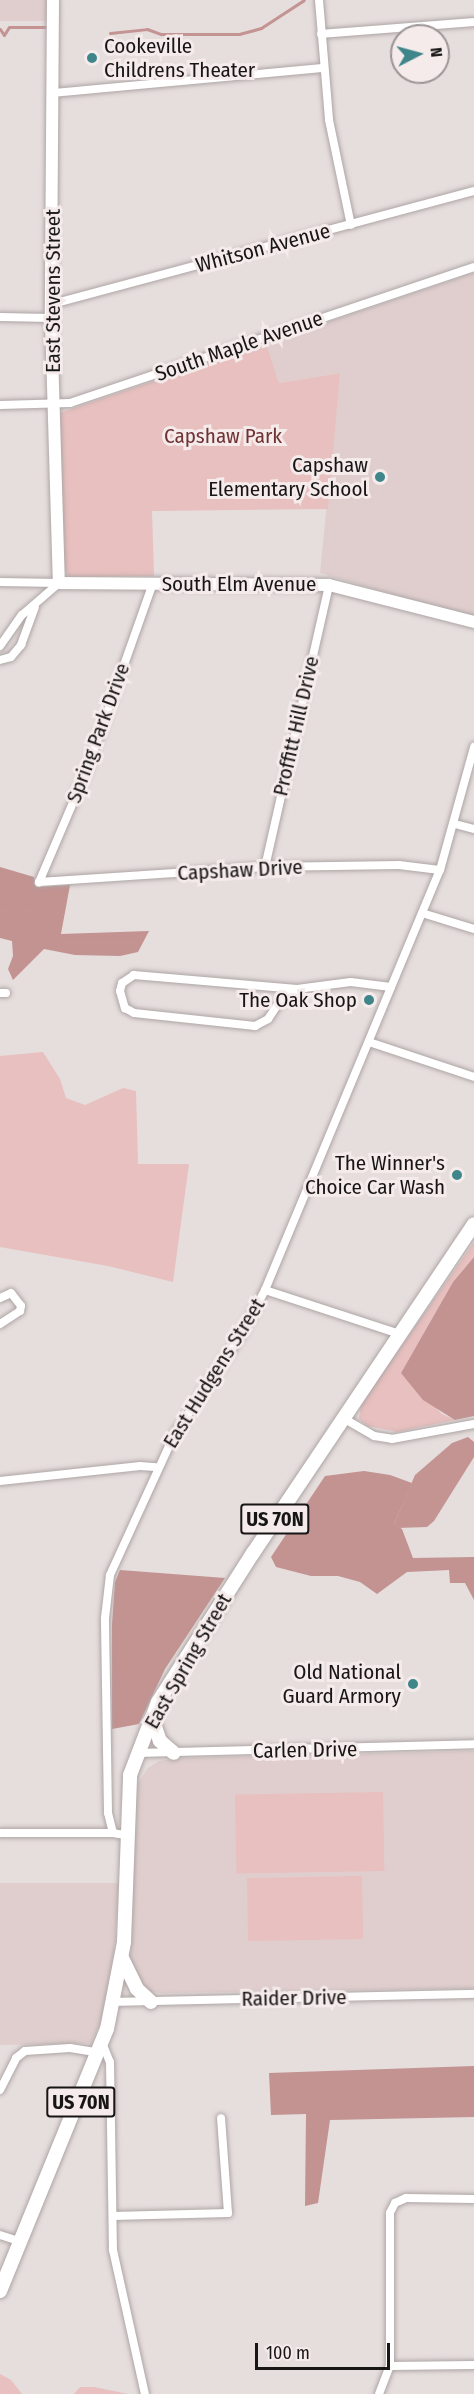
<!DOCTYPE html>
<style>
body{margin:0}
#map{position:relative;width:474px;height:2394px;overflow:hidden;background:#e6dddd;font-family:"Fira Sans Condensed",sans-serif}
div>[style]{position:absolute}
.built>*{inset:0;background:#e0cece;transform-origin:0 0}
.green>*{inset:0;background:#e7c0bf;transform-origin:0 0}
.forest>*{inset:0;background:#c29391}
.water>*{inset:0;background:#c49493}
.stream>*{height:3px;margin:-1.5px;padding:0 1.5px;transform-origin:1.5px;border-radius:1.5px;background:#c49493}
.roads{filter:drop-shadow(0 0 2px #aea5a5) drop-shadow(0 0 2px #aea5a5)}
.street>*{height:8px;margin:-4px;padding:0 4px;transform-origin:4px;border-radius:4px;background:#fff}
.secondary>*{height:12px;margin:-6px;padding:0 6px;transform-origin:6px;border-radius:6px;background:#fff}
.primary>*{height:14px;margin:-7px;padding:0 7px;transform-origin:7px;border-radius:7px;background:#fff}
.dots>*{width:16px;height:16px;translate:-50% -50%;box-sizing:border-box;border:3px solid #f4ebea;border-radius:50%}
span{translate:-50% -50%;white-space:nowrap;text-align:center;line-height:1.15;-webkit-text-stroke:6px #f4ebea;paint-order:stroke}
.shield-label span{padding:2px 4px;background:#f4ebea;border:2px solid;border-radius:4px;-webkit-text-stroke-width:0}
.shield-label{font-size:20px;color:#181515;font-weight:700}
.poi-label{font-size:21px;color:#181515}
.left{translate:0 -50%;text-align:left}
.right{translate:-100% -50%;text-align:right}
.street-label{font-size:21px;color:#181515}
.park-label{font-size:21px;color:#703234}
.north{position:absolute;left:390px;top:24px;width:60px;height:60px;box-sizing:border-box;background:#f4ebea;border:2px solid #9c9595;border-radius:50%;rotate:84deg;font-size:16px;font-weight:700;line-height:24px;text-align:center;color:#181515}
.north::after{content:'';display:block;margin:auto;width:21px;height:27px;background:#3e868a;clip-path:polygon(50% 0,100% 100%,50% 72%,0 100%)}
.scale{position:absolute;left:255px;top:2343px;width:135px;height:27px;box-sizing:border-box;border:3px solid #181515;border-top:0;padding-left:8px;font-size:18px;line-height:21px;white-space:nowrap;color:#181515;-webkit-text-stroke:4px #f4ebea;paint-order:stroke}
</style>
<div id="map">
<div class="built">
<div style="left:0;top:0;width:49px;height:21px"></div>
<div style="clip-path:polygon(474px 273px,474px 618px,320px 573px,340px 373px,279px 383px,266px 343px)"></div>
<div style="clip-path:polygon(474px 1751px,474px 1988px,162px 1993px,149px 1992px,138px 1985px,130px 1961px,135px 1814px,138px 1783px,148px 1768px,159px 1761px,183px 1758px)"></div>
<div style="clip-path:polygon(0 1883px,119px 1883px,112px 1979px,105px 2013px,91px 2043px,0 2045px)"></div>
</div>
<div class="green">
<div style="clip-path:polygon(266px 343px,279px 383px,340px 373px,328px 509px,152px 511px,154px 576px,69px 577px,63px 567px,59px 413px)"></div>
<div style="clip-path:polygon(43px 1052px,60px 1079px,66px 1098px,85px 1105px,123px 1088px,136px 1091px,138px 1164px,189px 1164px,173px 1282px,108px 1266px,0 1247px,0 1056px)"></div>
<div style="clip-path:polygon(474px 1242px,474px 1257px,453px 1282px,401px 1373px,442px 1414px,455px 1420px,397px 1432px,368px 1426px,359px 1419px,361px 1404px)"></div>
<div style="left:383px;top:1792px;width:79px;height:148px;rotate:89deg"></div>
<div style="left:362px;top:1876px;width:63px;height:115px;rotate:89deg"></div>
<div style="clip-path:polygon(0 2374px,11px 2380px,22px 2394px,0 2394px)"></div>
<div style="clip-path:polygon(80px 2387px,94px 2387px,128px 2394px,74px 2394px)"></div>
</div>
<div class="forest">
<div style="clip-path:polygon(0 867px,34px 877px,36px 887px,70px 885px,61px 934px,149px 931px,138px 952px,120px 956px,75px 955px,44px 949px,13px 980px,8px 969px,13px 956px,12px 941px,0 938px)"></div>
<div style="clip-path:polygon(474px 1257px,474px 1416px,455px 1420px,423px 1400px,401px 1373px,453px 1282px)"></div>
<div style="clip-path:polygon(364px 1471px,390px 1475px,412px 1483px,394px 1524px,402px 1529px,413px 1558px,474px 1557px,474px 1600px,465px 1583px,450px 1583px,449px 1570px,407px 1572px,377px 1594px,360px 1582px,338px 1576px,311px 1576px,276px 1567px,271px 1557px,325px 1476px)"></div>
<div style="clip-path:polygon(120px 1570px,225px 1578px,165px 1669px,139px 1724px,112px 1729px,112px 1624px,115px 1582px)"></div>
<div style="clip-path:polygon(474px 2066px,474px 2117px,330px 2120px,318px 2203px,305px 2206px,306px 2114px,271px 2115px,269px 2073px)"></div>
</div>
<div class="water">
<div style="clip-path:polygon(468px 1437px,474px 1442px,474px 1457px,434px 1521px,427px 1527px,397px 1528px,394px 1524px,415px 1475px,452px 1443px)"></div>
</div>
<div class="stream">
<div style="left:0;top:29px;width:7px;rotate:56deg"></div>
<div style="left:4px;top:35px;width:9px;rotate:-58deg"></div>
<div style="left:9px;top:27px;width:37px"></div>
<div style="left:110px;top:33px;width:37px;rotate:-6deg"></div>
<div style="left:147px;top:29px;width:15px;rotate:20deg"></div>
<div style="left:161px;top:34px;width:78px"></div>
<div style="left:239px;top:34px;width:23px;rotate:-15deg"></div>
<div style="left:261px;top:28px;width:51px;rotate:-33.1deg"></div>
<div style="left:0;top:912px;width:14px;rotate:-17deg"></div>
<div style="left:13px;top:908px;width:21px;rotate:5deg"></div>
<div style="left:34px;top:910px;width:40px;rotate:48deg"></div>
<div style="left:61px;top:940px;width:13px;rotate:13deg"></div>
<div style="left:74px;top:943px;width:61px"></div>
</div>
<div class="roads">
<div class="street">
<div style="left:319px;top:0;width:120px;rotate:85.2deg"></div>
<div style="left:329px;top:120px;width:107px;rotate:78.2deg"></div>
<div style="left:321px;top:34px;width:153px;rotate:-4.5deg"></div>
<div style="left:53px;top:93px;width:269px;rotate:-5.3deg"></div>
<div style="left:52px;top:304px;width:437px;rotate:-15deg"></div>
<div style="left:0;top:317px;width:51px;rotate:1.1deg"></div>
<div style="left:0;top:405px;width:70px;rotate:-1.6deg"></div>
<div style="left:70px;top:403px;width:426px;rotate:-18.6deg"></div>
<div style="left:0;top:582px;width:59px;rotate:1deg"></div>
<div style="left:153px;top:583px;width:201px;rotate:109.5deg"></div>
<div style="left:86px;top:772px;width:120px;rotate:113.1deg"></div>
<div style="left:39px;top:882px;width:226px;rotate:-3.8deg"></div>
<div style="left:265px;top:867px;width:134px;rotate:-0.9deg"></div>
<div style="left:399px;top:865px;width:41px;rotate:7deg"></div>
<div style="left:0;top:646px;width:38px;rotate:-55deg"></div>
<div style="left:22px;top:615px;width:49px;rotate:-40.9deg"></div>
<div style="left:0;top:660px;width:11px;rotate:-15deg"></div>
<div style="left:11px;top:657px;width:16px;rotate:-50deg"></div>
<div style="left:21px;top:645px;width:40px;rotate:-69.8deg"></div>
<div style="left:455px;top:824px;width:20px;rotate:15deg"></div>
<div style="left:265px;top:867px;width:289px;rotate:-77.2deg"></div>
<div style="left:422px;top:913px;width:54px;rotate:17.1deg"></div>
<div style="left:297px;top:989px;width:164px;rotate:-175.1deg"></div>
<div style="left:134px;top:975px;width:14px;rotate:146deg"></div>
<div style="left:122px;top:983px;width:8px;rotate:104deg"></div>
<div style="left:120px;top:991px;width:18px;rotate:74deg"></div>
<div style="left:125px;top:1008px;width:10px;rotate:29deg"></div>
<div style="left:134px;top:1013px;width:122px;rotate:6.1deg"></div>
<div style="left:255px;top:1026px;width:15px;rotate:-28deg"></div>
<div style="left:268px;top:1019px;width:18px;rotate:-56deg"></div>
<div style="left:278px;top:1004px;width:24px;rotate:-38deg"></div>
<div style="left:297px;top:989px;width:54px;rotate:-7.4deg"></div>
<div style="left:351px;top:982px;width:40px;rotate:7.1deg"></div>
<div style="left:0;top:993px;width:6px"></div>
<div style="left:369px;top:1042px;width:111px;rotate:18.4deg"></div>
<div style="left:265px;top:1290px;width:142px;rotate:18.1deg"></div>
<div style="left:0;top:1298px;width:12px;rotate:-24deg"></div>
<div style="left:11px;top:1293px;width:16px;rotate:52deg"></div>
<div style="left:21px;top:1306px;width:5px;rotate:101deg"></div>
<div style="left:20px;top:1311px;width:24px;rotate:147deg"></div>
<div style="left:343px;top:1418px;width:36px;rotate:30deg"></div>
<div style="left:374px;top:1436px;width:18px;rotate:9deg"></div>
<div style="left:392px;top:1439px;width:83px;rotate:-10.4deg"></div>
<div style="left:0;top:1481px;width:141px;rotate:-6.1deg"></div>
<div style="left:140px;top:1466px;width:16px;rotate:4deg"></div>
<div style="left:137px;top:1753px;width:337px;rotate:-1.5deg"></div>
<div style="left:0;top:1833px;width:113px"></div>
<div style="left:125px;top:1835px;width:12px;rotate:-171deg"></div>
<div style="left:113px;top:1833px;width:21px;rotate:-104deg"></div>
<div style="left:108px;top:1813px;width:195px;rotate:-90.9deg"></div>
<div style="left:105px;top:1618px;width:43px;rotate:-83.4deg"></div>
<div style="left:110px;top:1575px;width:154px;rotate:-65.4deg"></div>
<div style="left:174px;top:1435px;width:120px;rotate:-56.2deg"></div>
<div style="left:241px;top:1335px;width:51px;rotate:-61.9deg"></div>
<div style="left:265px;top:1290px;width:455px;rotate:-67.4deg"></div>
<div style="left:440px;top:870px;width:128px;rotate:-74.5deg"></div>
<div style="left:114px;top:2002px;width:360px;rotate:-1.3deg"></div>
<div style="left:103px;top:2045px;width:18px;rotate:68deg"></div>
<div style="left:110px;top:2062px;width:188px;rotate:89.1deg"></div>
<div style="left:113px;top:2250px;width:148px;rotate:77.5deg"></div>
<div style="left:0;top:2090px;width:36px;rotate:-63deg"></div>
<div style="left:16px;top:2058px;width:11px;rotate:-38deg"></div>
<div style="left:25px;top:2051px;width:45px;rotate:-3.8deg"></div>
<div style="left:70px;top:2048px;width:30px;rotate:9deg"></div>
<div style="left:474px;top:2199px;width:68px;rotate:-179.2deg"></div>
<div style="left:406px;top:2198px;width:12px;rotate:156deg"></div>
<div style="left:395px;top:2203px;width:11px;rotate:117deg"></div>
<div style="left:390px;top:2213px;width:153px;rotate:90deg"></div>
<div style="left:390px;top:2366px;width:84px;rotate:-0.7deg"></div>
<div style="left:113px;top:2216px;width:115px;rotate:-1.5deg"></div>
<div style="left:228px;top:2213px;width:95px;rotate:-94.2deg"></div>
<div style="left:0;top:2235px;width:22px;rotate:18deg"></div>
<div style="left:379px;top:2394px;width:30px;rotate:-69deg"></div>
</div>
<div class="secondary">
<div style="left:53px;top:0;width:318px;rotate:90.4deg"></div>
<div style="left:51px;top:318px;width:265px;rotate:88.3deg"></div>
<div style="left:59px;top:583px;width:270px;rotate:0.4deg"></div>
<div style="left:329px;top:585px;width:150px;rotate:14.3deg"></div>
</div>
<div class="primary">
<div style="left:152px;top:1718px;width:24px;rotate:71deg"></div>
<div style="left:160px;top:1741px;width:18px;rotate:41deg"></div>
<div style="left:122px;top:1958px;width:34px;rotate:64deg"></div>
<div style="left:137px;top:1989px;width:19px;rotate:43deg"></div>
<div style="left:0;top:2291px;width:283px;rotate:-67.8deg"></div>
<div style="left:107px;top:2029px;width:89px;rotate:-78.9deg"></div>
<div style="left:124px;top:1942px;width:167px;rotate:-87.9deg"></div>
<div style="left:130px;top:1775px;width:78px;rotate:-69deg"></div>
<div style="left:158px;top:1702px;width:177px;rotate:-57.5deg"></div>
<div style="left:253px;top:1553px;width:396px;rotate:-56.1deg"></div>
</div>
</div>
<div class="dots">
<div style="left:92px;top:58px;background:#3e868a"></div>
<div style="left:380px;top:477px;background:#3e868a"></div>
<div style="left:369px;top:1000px;background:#3e868a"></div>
<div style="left:457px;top:1175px;background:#3e868a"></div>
<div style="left:413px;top:1684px;background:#3e868a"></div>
</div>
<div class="shield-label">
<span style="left:275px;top:1519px">US 70N</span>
<span style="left:81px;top:2102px">US 70N</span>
</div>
<div class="poi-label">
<span class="left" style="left:104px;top:58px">Cookeville<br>Childrens Theater</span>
<span class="right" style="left:368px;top:477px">Capshaw<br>Elementary School</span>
<span class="right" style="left:357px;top:1000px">The Oak Shop</span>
<span class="right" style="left:445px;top:1175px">The Winner's<br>Choice Car Wash</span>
<span class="right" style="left:401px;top:1684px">Old National<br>Guard Armory</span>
</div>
<div class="street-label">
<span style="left:263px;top:248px;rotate:-15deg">Whitson Avenue</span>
<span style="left:53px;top:291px;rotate:-90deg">East Stevens Street</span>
<span style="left:239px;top:346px;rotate:-19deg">South Maple Avenue</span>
<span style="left:239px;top:584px">South Elm Avenue</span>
<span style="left:296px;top:726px;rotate:-77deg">Proffitt Hill Drive</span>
<span style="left:98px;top:733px;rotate:-70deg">Spring Park Drive</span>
<span style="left:240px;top:870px;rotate:-3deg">Capshaw Drive</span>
<span style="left:214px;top:1373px;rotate:-58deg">East Hudgens Street</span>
<span style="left:188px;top:1661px;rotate:-60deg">East Spring Street</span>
<span style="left:305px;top:1750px;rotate:-1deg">Carlen Drive</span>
<span style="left:294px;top:1998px;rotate:-1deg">Raider Drive</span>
</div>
<div class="park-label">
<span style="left:223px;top:436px">Capshaw Park</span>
</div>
<div class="north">N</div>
<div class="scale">100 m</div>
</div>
